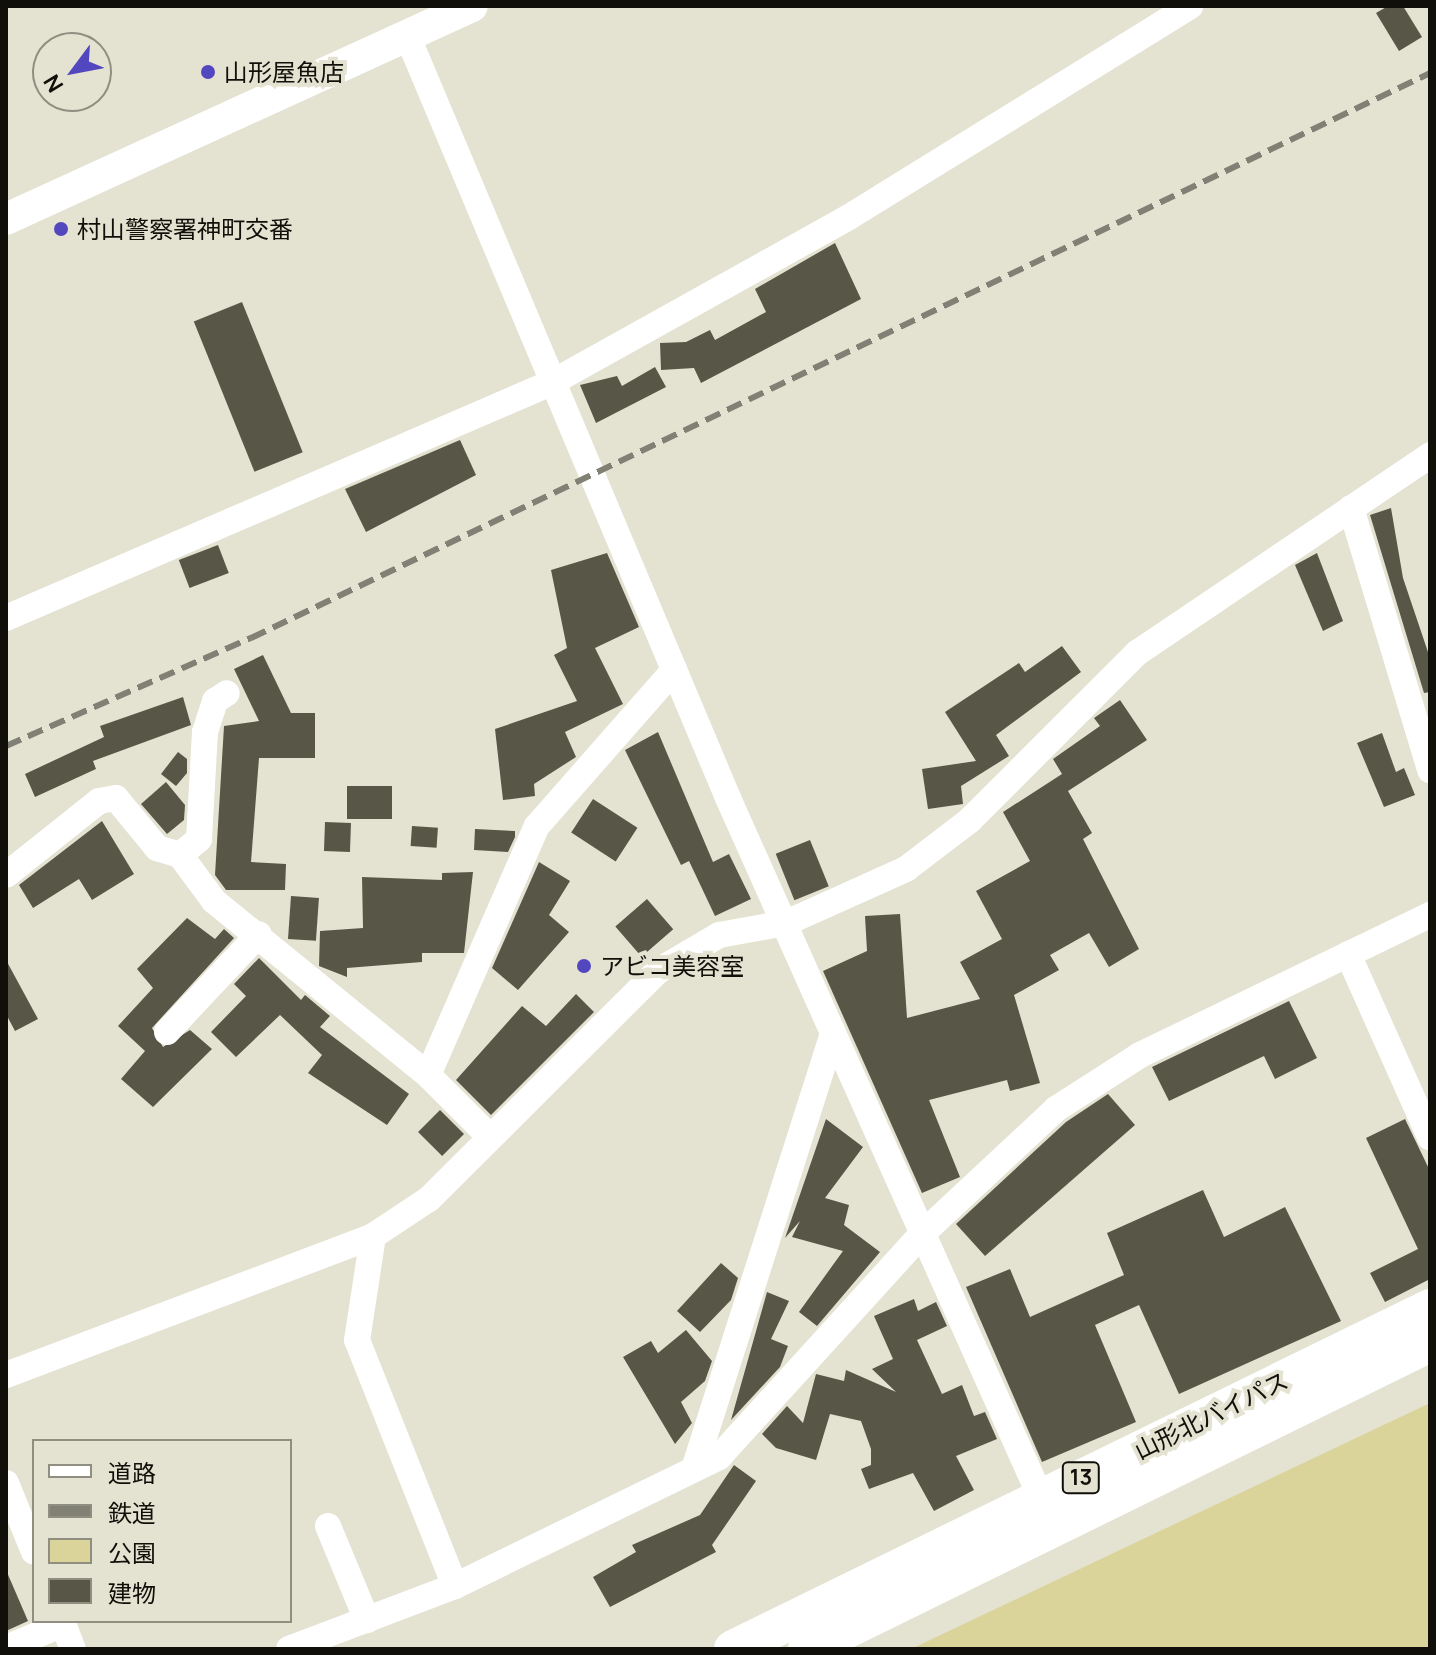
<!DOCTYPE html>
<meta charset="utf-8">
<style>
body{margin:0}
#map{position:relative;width:1436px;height:1655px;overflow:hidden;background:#e4e2d1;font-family:Manrope,"Noto Sans JP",sans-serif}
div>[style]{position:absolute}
.green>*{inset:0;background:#dbd49a}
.building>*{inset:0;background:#585647;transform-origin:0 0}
.minor>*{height:26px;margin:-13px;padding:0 13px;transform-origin:13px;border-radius:13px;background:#fff}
.major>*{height:32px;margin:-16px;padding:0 16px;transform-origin:16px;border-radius:16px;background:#fff}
.highway>*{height:38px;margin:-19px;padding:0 19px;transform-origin:19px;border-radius:19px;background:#fff}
.rail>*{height:6px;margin-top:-3px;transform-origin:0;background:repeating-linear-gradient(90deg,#818074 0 16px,transparent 0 24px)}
.dots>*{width:22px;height:22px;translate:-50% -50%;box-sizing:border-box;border:4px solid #e4e2d1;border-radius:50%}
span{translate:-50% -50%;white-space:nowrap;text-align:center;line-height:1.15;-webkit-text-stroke:8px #e4e2d1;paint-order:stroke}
.shield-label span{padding:2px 6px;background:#e4e2d1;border:2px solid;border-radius:6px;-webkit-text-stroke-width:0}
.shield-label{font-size:22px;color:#100f09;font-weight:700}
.poi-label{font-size:24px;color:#100f09}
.left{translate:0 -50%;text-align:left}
.street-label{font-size:24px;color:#100f09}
.frame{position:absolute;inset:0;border:8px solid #100f09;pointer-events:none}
.legend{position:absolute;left:32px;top:1439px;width:260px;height:184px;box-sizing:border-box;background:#e4e2d1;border:2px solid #8f8e81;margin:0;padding:10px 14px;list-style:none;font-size:24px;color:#100f09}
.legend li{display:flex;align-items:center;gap:16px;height:40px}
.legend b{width:40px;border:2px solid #8f8e81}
.north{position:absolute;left:32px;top:32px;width:80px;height:80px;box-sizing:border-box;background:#e4e2d1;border:2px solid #8f8e81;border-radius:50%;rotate:238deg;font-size:22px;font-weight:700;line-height:32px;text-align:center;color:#100f09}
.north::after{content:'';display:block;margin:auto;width:28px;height:36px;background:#5347bf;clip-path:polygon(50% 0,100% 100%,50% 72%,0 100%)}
</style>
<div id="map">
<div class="green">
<div style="clip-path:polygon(1430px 1403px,1430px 1649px,911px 1649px)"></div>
</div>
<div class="building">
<div style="clip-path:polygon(1388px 6px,1403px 6px,1422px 37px,1399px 51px,1376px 13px)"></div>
<div style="clip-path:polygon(835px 243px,861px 299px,701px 383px,694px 368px,661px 370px,660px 343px,686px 342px,710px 330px,715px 340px,766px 312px,755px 289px)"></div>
<div style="left:242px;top:302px;width:162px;height:52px;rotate:68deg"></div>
<div style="clip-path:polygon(655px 367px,666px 387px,596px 423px,580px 385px,617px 376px,622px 386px)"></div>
<div style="clip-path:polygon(460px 440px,476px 475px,366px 532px,345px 489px)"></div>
<div style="clip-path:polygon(1391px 508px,1403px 578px,1430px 658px,1430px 692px,1424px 693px,1370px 515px)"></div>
<div style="left:218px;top:545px;width:30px;height:42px;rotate:69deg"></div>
<div style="clip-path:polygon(607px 553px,639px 627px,595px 648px,623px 704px,565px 732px,576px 757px,534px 784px,535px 796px,503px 800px,495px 729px,577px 701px,554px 655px,567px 648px,551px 570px)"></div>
<div style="clip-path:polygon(1317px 553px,1343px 621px,1323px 631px,1295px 565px)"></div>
<div style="clip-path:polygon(1062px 646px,1081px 672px,996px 735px,1009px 756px,961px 786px,963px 804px,928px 809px,922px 769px,976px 761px,945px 712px,1019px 663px,1025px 672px)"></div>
<div style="clip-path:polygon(263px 655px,291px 713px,315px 713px,315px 758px,259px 758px,251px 862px,286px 864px,285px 890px,226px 890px,215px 875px,224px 726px,259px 721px,234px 669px)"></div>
<div style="clip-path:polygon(183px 697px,191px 725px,93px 761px,96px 769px,35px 797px,25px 774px,104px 737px,100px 726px)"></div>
<div style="clip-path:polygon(1120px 700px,1147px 740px,1068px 791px,1092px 833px,1083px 839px,1139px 949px,1109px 967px,1089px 933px,1050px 955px,1059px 970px,1014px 995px,1040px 1083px,1010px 1091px,1007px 1080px,929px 1100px,960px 1177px,922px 1193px,823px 971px,867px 951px,865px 916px,900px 914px,907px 1018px,980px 999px,960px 962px,1002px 939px,976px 891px,1030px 861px,1003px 812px,1062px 774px,1053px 759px,1100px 726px,1094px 718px)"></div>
<div style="clip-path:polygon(658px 732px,713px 862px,729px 854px,751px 899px,715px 916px,689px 861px,681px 865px,625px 750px)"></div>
<div style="clip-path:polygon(1382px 733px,1396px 772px,1404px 768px,1415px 795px,1384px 807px,1357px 743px)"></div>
<div style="clip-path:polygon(178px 752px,187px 759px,187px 773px,176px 786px,161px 774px)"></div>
<div style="clip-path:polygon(166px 782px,185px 805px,184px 820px,167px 834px,141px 804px)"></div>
<div style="left:347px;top:786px;width:45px;height:33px"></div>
<div style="left:593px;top:799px;width:53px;height:40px;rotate:33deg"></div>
<div style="clip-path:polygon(102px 821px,134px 874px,92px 900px,79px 879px,33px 908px,19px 885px)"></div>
<div style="left:325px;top:822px;width:26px;height:29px;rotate:2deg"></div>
<div style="left:412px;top:826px;width:26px;height:20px;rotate:4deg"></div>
<div style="clip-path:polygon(475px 829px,515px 831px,515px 837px,508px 852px,474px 850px)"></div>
<div style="left:810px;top:840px;width:50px;height:37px;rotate:68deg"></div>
<div style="clip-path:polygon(539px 862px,570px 881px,549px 915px,569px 932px,518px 990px,492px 968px)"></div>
<div style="clip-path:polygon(473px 872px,464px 953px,422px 953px,422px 962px,347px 968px,347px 977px,319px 966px,320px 931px,363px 928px,362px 877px,442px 880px,442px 873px)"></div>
<div style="left:291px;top:896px;width:28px;height:43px;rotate:4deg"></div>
<div style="left:647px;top:899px;width:40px;height:42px;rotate:49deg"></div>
<div style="clip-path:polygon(187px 918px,215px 939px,224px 929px,234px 938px,152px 1028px,163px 1047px,190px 1030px,212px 1049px,153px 1107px,121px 1079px,145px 1051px,118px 1026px,153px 988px,137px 969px)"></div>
<div style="clip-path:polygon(259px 958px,301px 1000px,305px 995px,330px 1016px,320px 1027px,409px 1094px,387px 1125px,308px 1073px,322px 1055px,280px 1015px,236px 1057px,211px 1032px,246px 996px,234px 984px)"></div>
<div style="clip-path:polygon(6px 960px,38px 1019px,15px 1031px,6px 1014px)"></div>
<div style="clip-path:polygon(576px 994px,594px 1012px,491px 1115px,456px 1080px,522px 1006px,546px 1026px)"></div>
<div style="clip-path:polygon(1289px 1001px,1317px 1058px,1275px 1079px,1264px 1056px,1169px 1101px,1152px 1067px)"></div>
<div style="clip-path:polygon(1108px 1094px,1135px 1125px,985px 1256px,956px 1224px,1066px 1122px)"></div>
<div style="left:440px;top:1110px;width:34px;height:31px;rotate:45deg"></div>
<div style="clip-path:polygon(826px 1119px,863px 1147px,825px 1198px,849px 1205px,844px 1225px,880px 1252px,817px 1326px,799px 1312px,843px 1251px,792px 1237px,800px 1221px,785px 1238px)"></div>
<div style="clip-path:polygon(1405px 1119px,1430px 1171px,1430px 1279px,1385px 1302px,1370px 1273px,1418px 1249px,1366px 1138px)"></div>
<div style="clip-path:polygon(1203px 1190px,1224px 1237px,1285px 1207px,1341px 1321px,1179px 1394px,1139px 1305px,1095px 1325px,1136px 1422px,1042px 1462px,966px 1287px,1010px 1269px,1030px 1317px,1124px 1275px,1107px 1233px)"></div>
<div style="clip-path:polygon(721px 1263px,738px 1278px,731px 1300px,700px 1332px,677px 1311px)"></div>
<div style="clip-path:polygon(767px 1292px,789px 1301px,771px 1339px,788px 1346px,780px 1367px,731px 1420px)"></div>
<div style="clip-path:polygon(914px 1299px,918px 1311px,936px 1302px,947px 1326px,917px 1340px,942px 1394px,962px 1385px,974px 1416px,985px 1412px,997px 1439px,956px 1456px,974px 1490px,934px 1511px,913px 1473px,869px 1489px,861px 1469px,871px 1465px,871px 1449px,861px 1421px,830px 1414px,816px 1460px,776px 1448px,762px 1434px,787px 1406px,803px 1423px,816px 1374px,844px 1381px,846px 1370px,896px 1392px,872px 1369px,893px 1359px,874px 1316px)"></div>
<div style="clip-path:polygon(686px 1330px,712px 1361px,705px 1381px,681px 1402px,692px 1423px,675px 1444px,623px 1357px,651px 1341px,658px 1353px)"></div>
<div style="clip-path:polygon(734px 1465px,756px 1481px,712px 1545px,716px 1552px,610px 1607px,593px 1577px,636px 1552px,632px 1545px,700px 1515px)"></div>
<div style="clip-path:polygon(6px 1570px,28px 1621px,6px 1631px)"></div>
</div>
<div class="minor">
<div style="left:407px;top:35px;width:828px;rotate:67.18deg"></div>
<div style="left:728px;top:798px;width:767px;rotate:65.91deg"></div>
<div style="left:1351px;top:508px;width:274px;rotate:73.2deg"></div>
<div style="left:6px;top:618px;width:594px;rotate:-23.33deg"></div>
<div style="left:551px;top:383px;width:341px;rotate:-29.1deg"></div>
<div style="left:849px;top:217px;width:401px;rotate:-31.7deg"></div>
<div style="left:180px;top:855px;width:25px;rotate:-40deg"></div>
<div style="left:199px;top:839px;width:107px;rotate:-86.8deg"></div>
<div style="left:205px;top:732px;width:33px;rotate:-72deg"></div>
<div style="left:215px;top:701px;width:14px;rotate:-34deg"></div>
<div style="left:6px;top:875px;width:119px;rotate:-38.5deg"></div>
<div style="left:99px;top:801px;width:17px;rotate:-10deg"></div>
<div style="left:116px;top:798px;width:65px;rotate:50.6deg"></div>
<div style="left:157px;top:848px;width:24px;rotate:17deg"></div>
<div style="left:180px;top:855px;width:57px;rotate:53.5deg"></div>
<div style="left:214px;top:901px;width:276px;rotate:39.1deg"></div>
<div style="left:428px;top:1075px;width:88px;rotate:45deg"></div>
<div style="left:1348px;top:954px;width:201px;rotate:65.9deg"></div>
<div style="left:167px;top:1032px;width:134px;rotate:-46.8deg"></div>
<div style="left:428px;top:1075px;width:272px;rotate:-66.4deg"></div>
<div style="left:537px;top:826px;width:208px;rotate:-48.7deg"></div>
<div style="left:373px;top:1236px;width:105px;rotate:98.7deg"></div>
<div style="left:357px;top:1340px;width:265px;rotate:68.3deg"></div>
<div style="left:455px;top:1586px;width:294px;rotate:-26deg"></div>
<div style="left:719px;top:1457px;width:300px;rotate:-47.7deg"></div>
<div style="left:921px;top:1235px;width:185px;rotate:-43deg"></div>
<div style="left:1056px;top:1109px;width:100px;rotate:-32.7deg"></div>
<div style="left:1140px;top:1055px;width:322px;rotate:-25.8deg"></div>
<div style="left:6px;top:1375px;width:392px;rotate:-20.7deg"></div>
<div style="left:373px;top:1236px;width:67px;rotate:-33.5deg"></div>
<div style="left:429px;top:1199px;width:323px;rotate:-44.9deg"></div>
<div style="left:658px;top:971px;width:71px;rotate:-30.5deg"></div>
<div style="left:719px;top:935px;width:68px;rotate:-10.2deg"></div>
<div style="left:786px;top:923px;width:132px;rotate:-24.2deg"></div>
<div style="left:906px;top:869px;width:81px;rotate:-37.4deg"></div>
<div style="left:970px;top:820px;width:236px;rotate:-45deg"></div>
<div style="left:1137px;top:653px;width:354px;rotate:-34deg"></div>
<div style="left:694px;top:1469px;width:454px;rotate:-72.3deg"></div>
<div style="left:6px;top:1483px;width:74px;rotate:67.9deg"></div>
<div style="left:328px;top:1526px;width:102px;rotate:67.5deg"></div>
<div style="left:62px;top:1621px;width:30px;rotate:69deg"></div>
<div style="left:6px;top:1648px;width:62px;rotate:-22.8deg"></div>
<div style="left:289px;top:1649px;width:178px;rotate:-20.8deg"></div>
</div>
<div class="major">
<div style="left:6px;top:219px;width:512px;rotate:-24.56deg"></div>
</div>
<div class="highway">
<div style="left:733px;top:1649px;width:776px;rotate:-26.07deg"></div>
<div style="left:807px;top:1649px;width:694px;rotate:-26.16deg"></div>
</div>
<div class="rail">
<div style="left:6px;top:746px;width:268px;rotate:-23.8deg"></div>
<div style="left:251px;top:638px;width:1307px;rotate:-25.6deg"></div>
</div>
<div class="dots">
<div style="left:208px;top:72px;background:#5347bf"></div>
<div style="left:61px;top:229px;background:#5347bf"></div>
<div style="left:584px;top:966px;background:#5347bf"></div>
</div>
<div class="shield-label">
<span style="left:1081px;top:1478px">13</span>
</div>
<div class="poi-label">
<span class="left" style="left:224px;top:72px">山形屋魚店</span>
<span class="left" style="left:77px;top:229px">村山警察署神町交番</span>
<span class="left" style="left:600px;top:966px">アビコ美容室</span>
</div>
<div class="street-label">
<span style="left:1211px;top:1415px;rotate:-26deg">山形北バイパス</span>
</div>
<div class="frame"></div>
<ul class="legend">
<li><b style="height:10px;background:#fff"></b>道路</li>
<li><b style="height:10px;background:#818074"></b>鉄道</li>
<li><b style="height:22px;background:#dbd49a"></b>公園</li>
<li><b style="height:22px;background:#585647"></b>建物</li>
</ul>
<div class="north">N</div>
</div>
